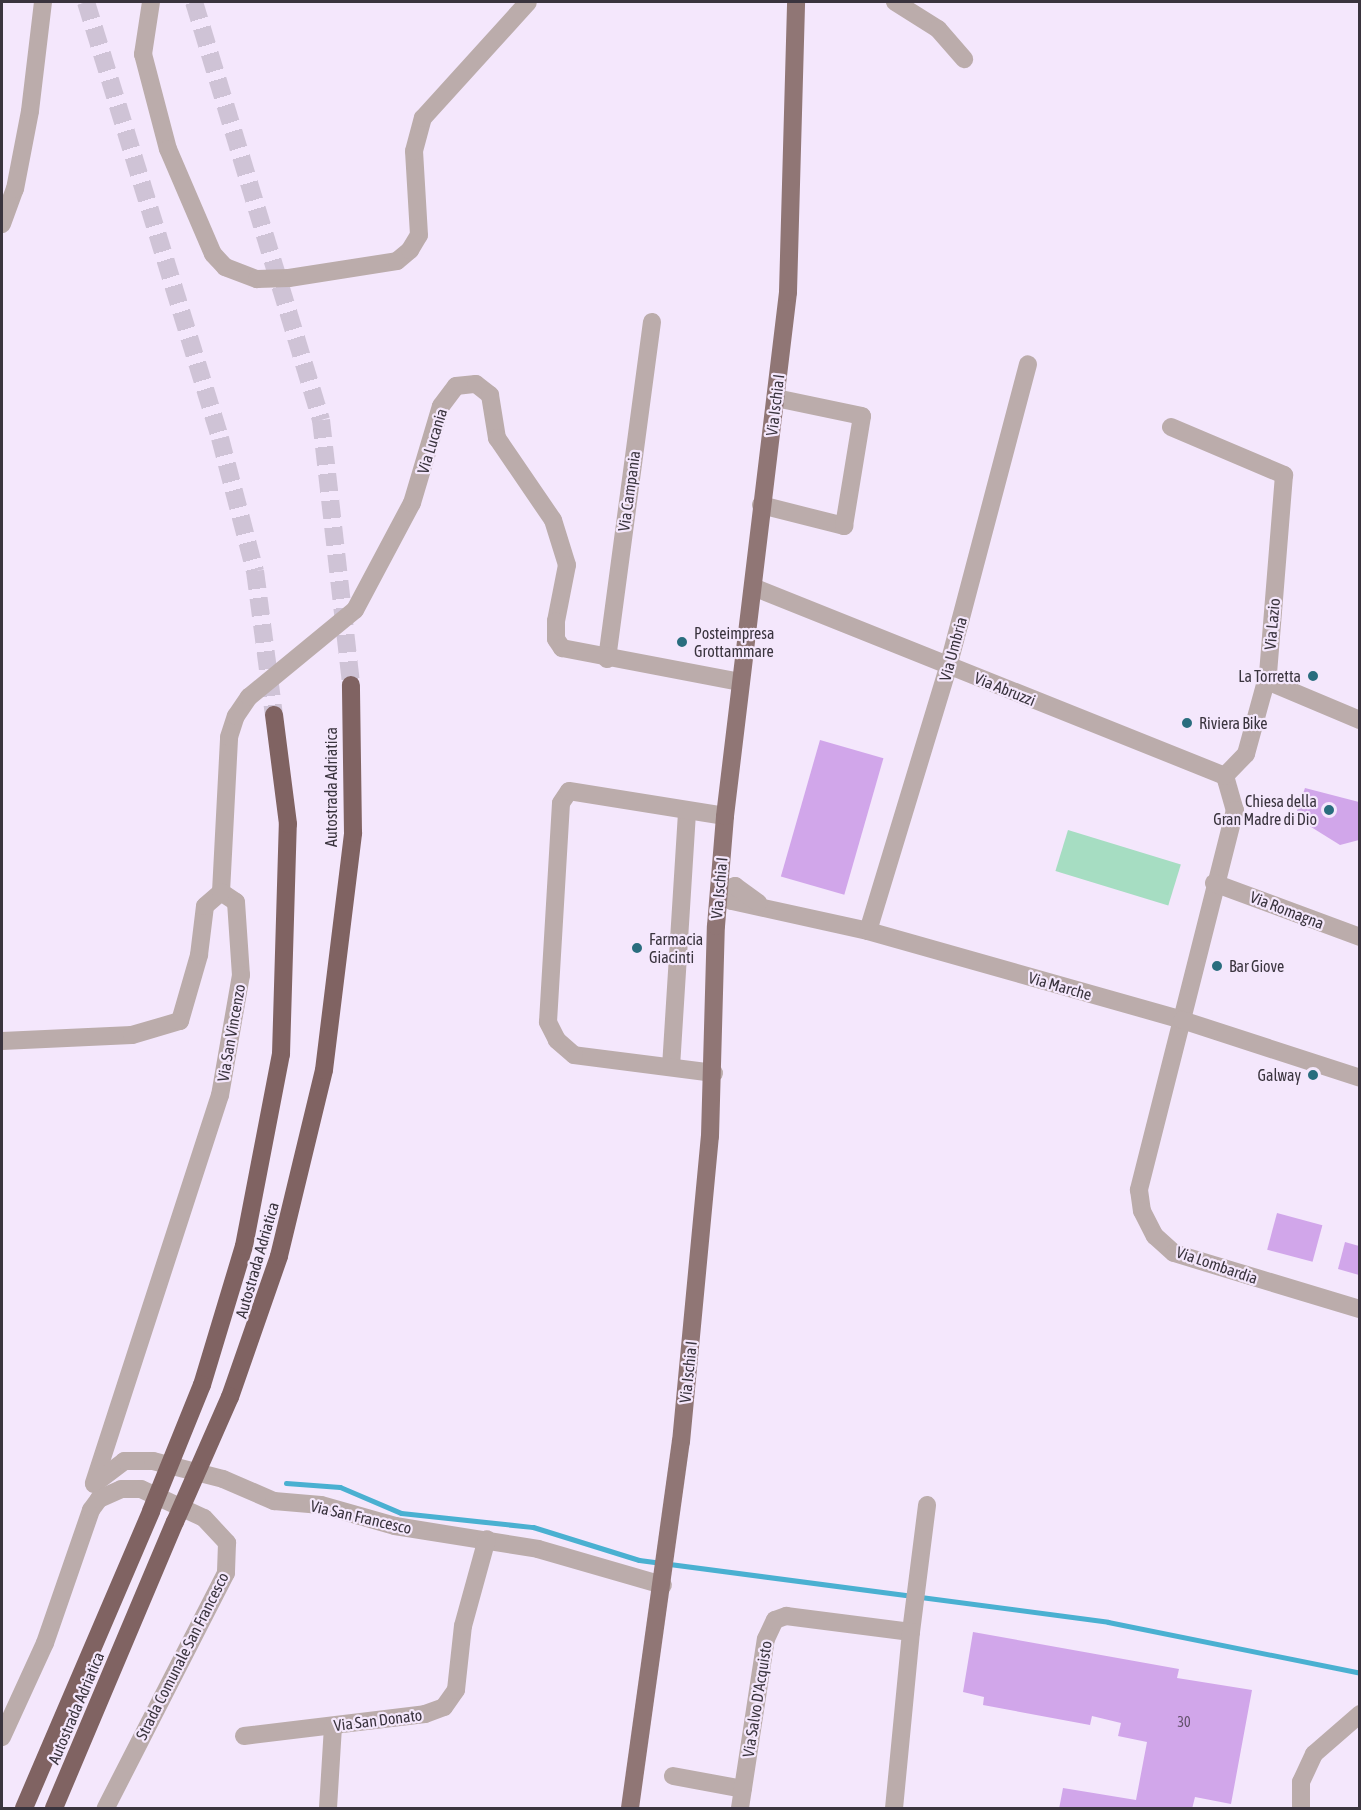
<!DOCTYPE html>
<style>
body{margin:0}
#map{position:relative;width:1361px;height:1810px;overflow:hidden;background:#f4e7fc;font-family:"Asap Condensed",sans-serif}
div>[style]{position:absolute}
.green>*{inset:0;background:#a6ddc2;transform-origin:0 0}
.stream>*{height:5px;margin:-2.5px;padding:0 2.5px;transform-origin:2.5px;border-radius:2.5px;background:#4ab0d1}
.building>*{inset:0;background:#d1a6ea;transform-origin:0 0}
.highway-tunnel>*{height:18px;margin-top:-9px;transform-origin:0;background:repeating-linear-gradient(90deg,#cfc3d6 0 18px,transparent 0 27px)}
.minor>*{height:18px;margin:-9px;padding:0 9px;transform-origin:9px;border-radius:9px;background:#bbacab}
.major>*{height:18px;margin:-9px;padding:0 9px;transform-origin:9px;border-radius:9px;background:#907675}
.highway>*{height:18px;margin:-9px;padding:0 9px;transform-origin:9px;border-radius:9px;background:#806362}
.highway-bridge>*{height:18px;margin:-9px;padding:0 9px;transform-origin:9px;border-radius:9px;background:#806362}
.dots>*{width:16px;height:16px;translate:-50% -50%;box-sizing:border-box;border:3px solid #f4e7fc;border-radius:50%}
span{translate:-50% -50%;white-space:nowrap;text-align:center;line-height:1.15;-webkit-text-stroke:4.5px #f4e7fc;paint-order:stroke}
.number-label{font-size:14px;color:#605069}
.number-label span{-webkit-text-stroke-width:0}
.street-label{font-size:16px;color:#3a343e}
.poi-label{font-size:16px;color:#3a343e}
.left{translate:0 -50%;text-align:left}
.right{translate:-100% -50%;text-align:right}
.frame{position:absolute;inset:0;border:3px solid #3a343e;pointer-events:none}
</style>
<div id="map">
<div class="green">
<div style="left:1068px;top:830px;width:118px;height:43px;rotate:17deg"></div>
</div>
<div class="stream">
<div style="left:286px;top:1483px;width:54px;rotate:4.2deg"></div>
<div style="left:340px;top:1487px;width:66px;rotate:23.1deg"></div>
<div style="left:401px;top:1513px;width:133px;rotate:6.1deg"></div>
<div style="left:533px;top:1527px;width:111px;rotate:17.3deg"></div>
<div style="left:639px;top:1560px;width:473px;rotate:7.5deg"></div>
<div style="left:1108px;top:1622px;width:257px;rotate:11.4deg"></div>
</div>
<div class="building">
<div style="left:820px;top:740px;width:66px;height:142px;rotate:16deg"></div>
<div style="clip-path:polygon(1305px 788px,1359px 802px,1359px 840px,1340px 845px,1295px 817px)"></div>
<div style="left:1277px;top:1213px;width:47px;height:38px;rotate:15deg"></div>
<div style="clip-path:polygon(1345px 1242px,1359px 1246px,1359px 1275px,1338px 1269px)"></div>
<div style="clip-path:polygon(973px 1632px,1179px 1669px,1177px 1678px,1252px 1690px,1231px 1804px,1195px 1797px,1192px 1809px,1059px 1809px,1063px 1788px,1136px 1800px,1147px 1742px,1118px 1736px,1121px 1723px,1092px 1716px,1090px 1725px,983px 1705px,984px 1697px,963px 1692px)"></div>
</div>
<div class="highway-tunnel">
<div style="left:86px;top:2px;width:456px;rotate:72.9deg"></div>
<div style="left:220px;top:438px;width:138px;rotate:75.3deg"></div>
<div style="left:255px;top:571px;width:145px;rotate:82.5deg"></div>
<div style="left:194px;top:2px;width:437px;rotate:73.1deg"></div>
<div style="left:321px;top:420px;width:267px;rotate:83.5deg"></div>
</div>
<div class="minor">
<div style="left:151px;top:2px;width:53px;rotate:98.7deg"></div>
<div style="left:143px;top:54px;width:98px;rotate:75.3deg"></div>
<div style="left:168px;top:149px;width:114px;rotate:66.8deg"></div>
<div style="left:213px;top:254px;width:18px;rotate:47deg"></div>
<div style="left:225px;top:267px;width:34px;rotate:21deg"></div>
<div style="left:257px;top:279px;width:32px;rotate:-2deg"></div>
<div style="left:289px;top:278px;width:109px;rotate:-8.9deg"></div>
<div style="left:397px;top:261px;width:17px;rotate:-40deg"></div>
<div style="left:410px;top:250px;width:17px;rotate:-59deg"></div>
<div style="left:419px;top:235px;width:84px;rotate:-93.4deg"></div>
<div style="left:414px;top:151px;width:34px;rotate:-75deg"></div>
<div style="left:423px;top:118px;width:156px;rotate:-47.8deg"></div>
<div style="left:895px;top:2px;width:51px;rotate:32.1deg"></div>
<div style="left:938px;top:29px;width:40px;rotate:49deg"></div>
<div style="left:2px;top:224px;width:37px;rotate:-70deg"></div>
<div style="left:15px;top:189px;width:79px;rotate:-79.1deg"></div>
<div style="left:30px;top:111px;width:110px;rotate:-83.2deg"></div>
<div style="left:1171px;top:427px;width:123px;rotate:23deg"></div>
<div style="left:1284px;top:475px;width:200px;rotate:94.6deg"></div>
<div style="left:1268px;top:674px;width:83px;rotate:105.4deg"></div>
<div style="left:1246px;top:754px;width:30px;rotate:134deg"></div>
<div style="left:1225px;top:776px;width:35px;rotate:74deg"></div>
<div style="left:1235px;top:810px;width:392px;rotate:104.2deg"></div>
<div style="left:1139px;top:1190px;width:21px;rotate:82deg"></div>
<div style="left:1142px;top:1211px;width:28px;rotate:63deg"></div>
<div style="left:1155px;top:1236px;width:25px;rotate:42deg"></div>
<div style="left:1174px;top:1253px;width:194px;rotate:16.8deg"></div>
<div style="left:761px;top:505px;width:86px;rotate:14.2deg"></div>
<div style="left:844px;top:526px;width:111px;rotate:-80.7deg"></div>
<div style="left:862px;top:416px;width:88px;rotate:-168.2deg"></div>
<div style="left:753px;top:587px;width:508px;rotate:21.82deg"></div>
<div style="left:607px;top:659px;width:340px;rotate:-82.4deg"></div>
<div style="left:1267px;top:681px;width:101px;rotate:22.8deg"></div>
<div style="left:1214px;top:883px;width:156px;rotate:20.3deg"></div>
<div style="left:719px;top:891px;width:16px;rotate:38deg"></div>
<div style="left:732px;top:901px;width:139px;rotate:12.4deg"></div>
<div style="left:868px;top:931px;width:326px;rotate:15.8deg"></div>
<div style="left:1182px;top:1020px;width:187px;rotate:18deg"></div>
<div style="left:719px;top:891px;width:17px;rotate:-17deg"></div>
<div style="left:735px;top:886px;width:29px;rotate:36deg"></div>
<div style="left:221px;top:892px;width:155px;rotate:-87deg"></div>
<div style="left:229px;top:737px;width:22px;rotate:-72deg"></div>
<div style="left:236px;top:716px;width:23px;rotate:-56deg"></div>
<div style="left:249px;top:697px;width:137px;rotate:-39.4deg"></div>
<div style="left:355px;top:610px;width:121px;rotate:-62deg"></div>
<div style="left:412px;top:503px;width:101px;rotate:-73.4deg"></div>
<div style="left:441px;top:406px;width:25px;rotate:-53deg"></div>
<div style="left:456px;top:386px;width:20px;rotate:-6deg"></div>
<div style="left:476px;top:384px;width:18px;rotate:38deg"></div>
<div style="left:490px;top:395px;width:44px;rotate:80.8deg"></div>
<div style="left:497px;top:438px;width:99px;rotate:55.7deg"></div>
<div style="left:553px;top:520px;width:47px;rotate:72.7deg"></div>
<div style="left:567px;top:565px;width:57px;rotate:101.1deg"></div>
<div style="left:556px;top:621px;width:18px;rotate:90deg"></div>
<div style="left:556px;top:639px;width:11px;rotate:56deg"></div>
<div style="left:562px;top:648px;width:182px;rotate:10.8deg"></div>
<div style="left:868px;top:931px;width:276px;rotate:-73.1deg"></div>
<div style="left:948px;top:667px;width:313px;rotate:-75.2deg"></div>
<div style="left:2px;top:1041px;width:130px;rotate:-2.6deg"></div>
<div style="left:132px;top:1035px;width:50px;rotate:-16.3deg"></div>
<div style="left:180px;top:1021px;width:69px;rotate:-73.9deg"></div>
<div style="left:199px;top:955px;width:49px;rotate:-83deg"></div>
<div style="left:205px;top:906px;width:21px;rotate:-41deg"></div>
<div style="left:221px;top:892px;width:18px;rotate:34deg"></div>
<div style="left:236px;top:902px;width:73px;rotate:86.1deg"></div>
<div style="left:241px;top:975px;width:122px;rotate:99.9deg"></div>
<div style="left:220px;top:1095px;width:408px;rotate:108deg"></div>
<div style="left:671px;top:1067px;width:257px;rotate:-86.4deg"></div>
<div style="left:714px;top:1073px;width:141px;rotate:-172.7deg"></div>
<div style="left:574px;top:1055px;width:23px;rotate:-139deg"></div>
<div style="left:557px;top:1040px;width:20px;rotate:-117deg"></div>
<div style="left:548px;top:1022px;width:219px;rotate:-86.6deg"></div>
<div style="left:561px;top:803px;width:14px;rotate:-56deg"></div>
<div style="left:569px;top:791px;width:158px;rotate:9.1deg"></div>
<div style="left:94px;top:1484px;width:38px;rotate:-37deg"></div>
<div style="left:124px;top:1461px;width:29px"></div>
<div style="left:153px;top:1461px;width:72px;rotate:14.4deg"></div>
<div style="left:223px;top:1479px;width:56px;rotate:23.3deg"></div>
<div style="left:274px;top:1501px;width:47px;rotate:4.9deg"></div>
<div style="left:321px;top:1505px;width:77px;rotate:15.8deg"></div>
<div style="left:395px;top:1526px;width:145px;rotate:9.1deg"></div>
<div style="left:538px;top:1549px;width:130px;rotate:16.1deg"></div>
<div style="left:911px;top:1632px;width:128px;rotate:-82.8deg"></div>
<div style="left:244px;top:1736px;width:182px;rotate:-6.9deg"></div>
<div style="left:425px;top:1714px;width:20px;rotate:-20deg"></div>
<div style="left:444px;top:1707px;width:21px;rotate:-55deg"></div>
<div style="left:456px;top:1690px;width:64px;rotate:-83.8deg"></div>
<div style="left:463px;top:1626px;width:90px;rotate:-74.6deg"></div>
<div style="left:2px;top:1737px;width:103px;rotate:-65.4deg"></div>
<div style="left:45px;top:1643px;width:141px;rotate:-70.9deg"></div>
<div style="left:91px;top:1510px;width:14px;rotate:-54deg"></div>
<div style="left:99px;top:1499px;width:24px;rotate:-24deg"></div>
<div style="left:121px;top:1489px;width:20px"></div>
<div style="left:141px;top:1489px;width:69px;rotate:24.7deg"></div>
<div style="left:204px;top:1518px;width:34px;rotate:47deg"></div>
<div style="left:227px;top:1543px;width:30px;rotate:92deg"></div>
<div style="left:226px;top:1573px;width:264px;rotate:117.1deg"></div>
<div style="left:673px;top:1776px;width:71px;rotate:10.5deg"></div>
<div style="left:328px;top:1808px;width:82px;rotate:-86.5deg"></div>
<div style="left:740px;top:1808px;width:171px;rotate:-81.3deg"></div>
<div style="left:766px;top:1639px;width:21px;rotate:-65deg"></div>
<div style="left:775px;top:1620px;width:12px;rotate:-20deg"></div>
<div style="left:786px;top:1616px;width:126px;rotate:7.3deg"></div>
<div style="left:911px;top:1632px;width:177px;rotate:95.5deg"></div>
<div style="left:1301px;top:1808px;width:26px;rotate:-90deg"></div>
<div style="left:1301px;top:1782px;width:31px;rotate:-65deg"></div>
<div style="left:1314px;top:1754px;width:61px;rotate:-41deg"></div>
</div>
<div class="major">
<div style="left:630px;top:1808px;width:370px;rotate:-82.1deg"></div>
<div style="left:681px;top:1442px;width:307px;rotate:-84.6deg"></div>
<div style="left:710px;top:1136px;width:210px;rotate:-88.4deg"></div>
<div style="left:716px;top:926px;width:110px;rotate:-85.3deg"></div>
<div style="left:725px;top:816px;width:528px;rotate:-83.14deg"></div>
<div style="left:788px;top:292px;width:290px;rotate:-88.4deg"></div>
</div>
<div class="highway">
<div style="left:202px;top:1385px;width:145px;rotate:-73.2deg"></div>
<div style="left:244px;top:1246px;width:196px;rotate:-79.1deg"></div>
<div style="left:281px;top:1054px;width:230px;rotate:-88.3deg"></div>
<div style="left:288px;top:824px;width:110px;rotate:-97.3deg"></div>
<div style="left:230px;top:1397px;width:149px;rotate:-70.8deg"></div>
<div style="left:279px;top:1256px;width:191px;rotate:-76.4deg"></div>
<div style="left:324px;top:1070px;width:239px;rotate:-83deg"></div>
<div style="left:353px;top:833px;width:148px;rotate:-90.8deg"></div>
<div style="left:24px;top:1808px;width:323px;rotate:-66.8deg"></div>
<div style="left:54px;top:1808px;width:311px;rotate:-67.1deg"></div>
</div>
<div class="highway-bridge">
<div style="left:151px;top:1511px;width:136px;rotate:-68deg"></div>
<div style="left:175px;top:1522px;width:137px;rotate:-66.3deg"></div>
</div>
<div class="dots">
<div style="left:682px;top:642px;background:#296d7e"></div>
<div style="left:1313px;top:676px;background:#296d7e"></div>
<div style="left:1187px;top:723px;background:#296d7e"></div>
<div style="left:1329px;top:810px;background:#296d7e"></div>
<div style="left:637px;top:948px;background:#296d7e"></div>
<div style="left:1217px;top:966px;background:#296d7e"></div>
<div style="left:1313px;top:1075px;background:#296d7e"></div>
</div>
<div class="number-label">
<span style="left:1184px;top:1722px">30</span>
</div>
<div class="street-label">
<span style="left:775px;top:405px;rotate:-83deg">Via Ischia I</span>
<span style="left:432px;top:441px;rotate:-73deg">Via Lucania</span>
<span style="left:629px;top:491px;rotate:-82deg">Via Campania</span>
<span style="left:1272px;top:624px;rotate:-85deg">Via Lazio</span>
<span style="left:953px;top:649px;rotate:-75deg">Via Umbria</span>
<span style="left:1005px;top:689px;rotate:22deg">Via Abruzzi</span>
<span style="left:331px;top:787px;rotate:-90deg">Autostrada Adriatica</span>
<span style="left:719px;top:888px;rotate:-85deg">Via Ischia I</span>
<span style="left:1287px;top:910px;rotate:21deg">Via Romagna</span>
<span style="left:1060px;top:986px;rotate:16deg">Via Marche</span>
<span style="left:231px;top:1033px;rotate:-80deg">Via San Vincenzo</span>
<span style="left:257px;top:1260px;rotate:-74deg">Autostrada Adriatica</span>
<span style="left:1217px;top:1265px;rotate:19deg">Via Lombardia</span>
<span style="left:688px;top:1372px;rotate:-84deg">Via Ischia I</span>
<span style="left:361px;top:1517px;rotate:13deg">Via San Francesco</span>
<span style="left:182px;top:1656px;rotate:-63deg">Strada Comunale San Francesco</span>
<span style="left:757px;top:1699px;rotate:-81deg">Via Salvo D'Acquisto</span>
<span style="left:76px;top:1708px;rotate:-67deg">Autostrada Adriatica</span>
<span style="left:378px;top:1720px;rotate:-7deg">Via San Donato</span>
</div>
<div class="poi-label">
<span class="left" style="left:694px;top:642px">Posteimpresa<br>Grottammare</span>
<span class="right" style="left:1301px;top:676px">La Torretta</span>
<span class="left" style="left:1199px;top:723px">Riviera Bike</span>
<span class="right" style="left:1317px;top:810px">Chiesa della<br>Gran Madre di Dio</span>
<span class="left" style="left:649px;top:948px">Farmacia<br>Giacinti</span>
<span class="left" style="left:1229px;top:966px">Bar Giove</span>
<span class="right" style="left:1301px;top:1075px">Galway</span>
</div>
<div class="frame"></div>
</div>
